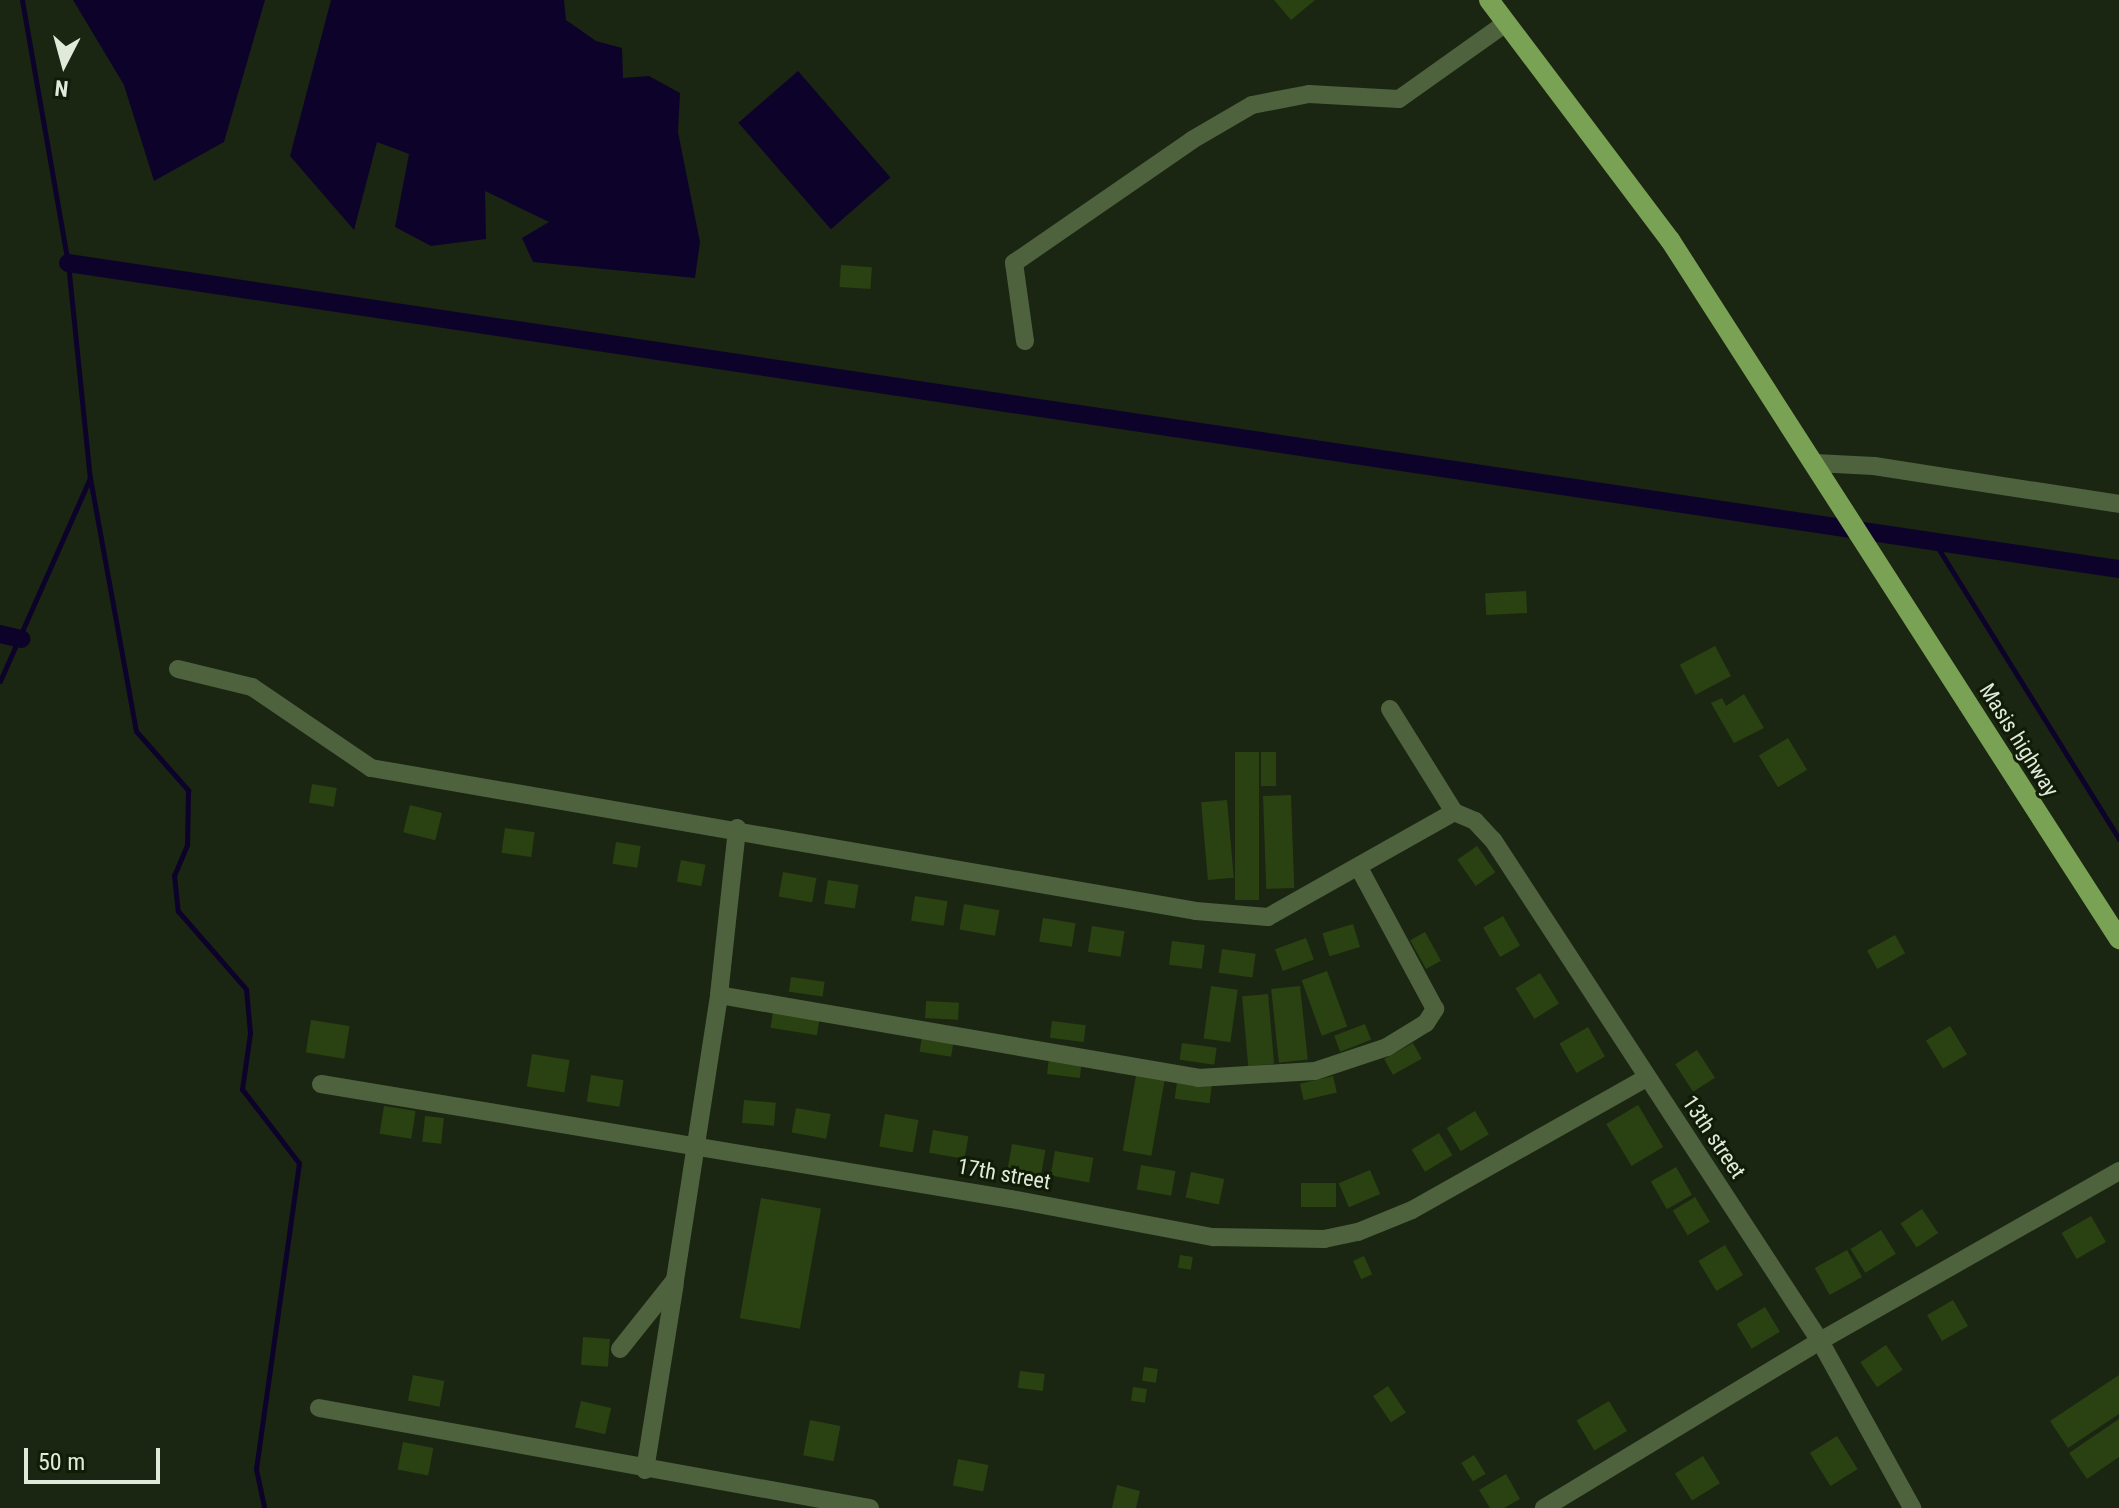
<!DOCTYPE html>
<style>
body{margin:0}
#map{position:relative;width:2119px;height:1508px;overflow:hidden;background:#1a2611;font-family:"Roboto Condensed",sans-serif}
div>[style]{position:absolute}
.water>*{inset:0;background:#0d032a;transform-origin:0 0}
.stream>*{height:5px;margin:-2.5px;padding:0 2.5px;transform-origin:2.5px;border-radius:2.5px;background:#0d032a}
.canal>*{height:18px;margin:-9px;padding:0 9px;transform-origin:9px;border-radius:9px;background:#0d032a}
.building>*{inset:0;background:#2a4112;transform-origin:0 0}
.minor>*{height:18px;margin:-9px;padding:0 9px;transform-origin:9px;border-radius:9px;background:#4e623e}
.major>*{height:20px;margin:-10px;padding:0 10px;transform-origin:10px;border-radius:10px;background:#79a254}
span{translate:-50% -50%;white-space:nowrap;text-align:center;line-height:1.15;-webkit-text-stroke:6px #111c07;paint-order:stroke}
.street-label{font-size:22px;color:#e1e9db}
.north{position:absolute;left:24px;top:24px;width:80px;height:80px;-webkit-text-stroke:6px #111c07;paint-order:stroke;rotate:186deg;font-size:22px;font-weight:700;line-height:32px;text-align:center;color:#e1e9db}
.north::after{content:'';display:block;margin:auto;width:28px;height:36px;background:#e1e9db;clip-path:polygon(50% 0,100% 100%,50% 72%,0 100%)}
.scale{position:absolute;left:24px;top:1448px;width:136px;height:36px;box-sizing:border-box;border:4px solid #e1e9db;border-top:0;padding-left:10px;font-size:24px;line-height:28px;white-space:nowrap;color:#e1e9db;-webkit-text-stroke:6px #111c07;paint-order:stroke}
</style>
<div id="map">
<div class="water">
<div style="clip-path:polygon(73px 0,265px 0,224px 142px,154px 181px,124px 85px)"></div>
<div style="clip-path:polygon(331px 0,564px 0,566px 20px,596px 41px,622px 48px,623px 78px,649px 76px,680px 93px,678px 132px,700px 242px,695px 278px,533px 262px,522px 238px,549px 222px,485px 191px,486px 239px,431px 246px,395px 227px,409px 154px,377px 142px,354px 230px,290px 156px)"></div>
<div style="left:798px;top:71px;width:141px;height:79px;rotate:49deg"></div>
</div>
<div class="stream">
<div style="left:22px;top:0;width:267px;rotate:80.1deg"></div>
<div style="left:68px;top:263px;width:216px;rotate:84.2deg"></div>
<div style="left:90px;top:478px;width:257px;rotate:79.7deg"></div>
<div style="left:136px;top:731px;width:79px;rotate:48.6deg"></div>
<div style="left:188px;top:790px;width:55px;rotate:91deg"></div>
<div style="left:187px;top:845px;width:33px;rotate:113deg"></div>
<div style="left:174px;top:875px;width:36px;rotate:84deg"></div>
<div style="left:178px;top:911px;width:103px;rotate:48.9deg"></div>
<div style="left:246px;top:989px;width:44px;rotate:84.8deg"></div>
<div style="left:250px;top:1033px;width:57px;rotate:98.1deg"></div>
<div style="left:242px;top:1089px;width:93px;rotate:52.4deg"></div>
<div style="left:299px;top:1163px;width:309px;rotate:98deg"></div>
<div style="left:256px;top:1469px;width:40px;rotate:78deg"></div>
<div style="left:1933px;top:540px;width:352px;rotate:58.1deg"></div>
<div style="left:0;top:681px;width:222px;rotate:-66.1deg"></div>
</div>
<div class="canal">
<div style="left:68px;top:263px;width:2074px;rotate:8.49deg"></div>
<div style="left:0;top:634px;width:22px;rotate:13deg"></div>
</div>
<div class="building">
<div style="clip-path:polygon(1274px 0,1315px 0,1291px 20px)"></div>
<div style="left:841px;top:265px;width:31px;height:22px;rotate:4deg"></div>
<div style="left:1526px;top:591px;width:22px;height:41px;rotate:87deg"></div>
<div style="left:1715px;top:646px;width:34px;height:40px;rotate:62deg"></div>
<div style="clip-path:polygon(1744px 694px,1764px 728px,1734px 743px,1711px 703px,1722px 698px,1726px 706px)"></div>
<div style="left:1788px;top:738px;width:37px;height:34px;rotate:59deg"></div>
<div style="left:1235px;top:752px;width:24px;height:148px"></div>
<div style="left:1261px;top:752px;width:15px;height:34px"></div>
<div style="left:312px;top:784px;width:25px;height:19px;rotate:9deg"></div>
<div style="left:1291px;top:795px;width:93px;height:28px;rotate:88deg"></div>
<div style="left:1227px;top:800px;width:78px;height:26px;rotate:85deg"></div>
<div style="left:410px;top:805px;width:33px;height:28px;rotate:14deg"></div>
<div style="left:505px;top:828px;width:30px;height:25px;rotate:8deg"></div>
<div style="left:616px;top:842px;width:25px;height:22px;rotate:9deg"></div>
<div style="left:1477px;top:846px;width:32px;height:24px;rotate:55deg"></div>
<div style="left:681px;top:860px;width:25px;height:22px;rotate:11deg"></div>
<div style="left:783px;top:872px;width:34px;height:25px;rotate:10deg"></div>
<div style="left:828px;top:880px;width:31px;height:24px;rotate:9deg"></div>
<div style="left:915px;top:896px;width:33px;height:25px;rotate:9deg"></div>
<div style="left:964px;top:904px;width:36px;height:26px;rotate:10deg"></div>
<div style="left:1503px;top:916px;width:34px;height:23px;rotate:60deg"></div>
<div style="left:1043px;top:918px;width:33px;height:24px;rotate:9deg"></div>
<div style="left:1353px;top:924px;width:24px;height:32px;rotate:73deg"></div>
<div style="left:1092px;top:926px;width:33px;height:26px;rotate:9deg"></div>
<div style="left:1425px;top:932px;width:33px;height:17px;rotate:61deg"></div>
<div style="left:1895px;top:935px;width:21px;height:32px;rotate:61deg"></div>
<div style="left:1306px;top:938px;width:23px;height:33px;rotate:70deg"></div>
<div style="left:1172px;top:941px;width:33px;height:24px;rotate:7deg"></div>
<div style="left:1222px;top:949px;width:34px;height:24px;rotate:8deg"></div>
<div style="left:1327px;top:971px;width:59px;height:27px;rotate:70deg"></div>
<div style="left:1540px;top:973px;width:36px;height:29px;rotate:58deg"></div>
<div style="left:791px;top:977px;width:34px;height:15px;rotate:8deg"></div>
<div style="left:1211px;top:986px;width:27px;height:53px;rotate:8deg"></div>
<div style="left:1300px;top:986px;width:74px;height:29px;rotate:84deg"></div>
<div style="left:1268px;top:994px;width:70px;height:26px;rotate:85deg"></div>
<div style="left:926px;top:1001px;width:33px;height:17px;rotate:3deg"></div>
<div style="left:773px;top:1012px;width:47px;height:16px;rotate:9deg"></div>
<div style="left:311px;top:1020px;width:39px;height:33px;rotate:9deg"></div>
<div style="left:1052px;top:1021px;width:34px;height:17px;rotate:7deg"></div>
<div style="left:1365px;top:1024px;width:17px;height:33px;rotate:69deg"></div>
<div style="left:1950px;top:1026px;width:33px;height:28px;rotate:59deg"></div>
<div style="left:1588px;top:1027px;width:34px;height:33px;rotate:60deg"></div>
<div style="left:922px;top:1036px;width:32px;height:16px;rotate:9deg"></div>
<div style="left:1182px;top:1043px;width:35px;height:17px;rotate:8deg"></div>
<div style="left:1413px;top:1043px;width:18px;height:33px;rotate:61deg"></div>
<div style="left:1697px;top:1050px;width:33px;height:26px;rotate:57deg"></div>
<div style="left:532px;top:1054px;width:38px;height:33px;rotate:9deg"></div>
<div style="left:1049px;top:1058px;width:33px;height:16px;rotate:7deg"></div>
<div style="left:1137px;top:1070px;width:29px;height:82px;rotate:10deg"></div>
<div style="left:591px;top:1075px;width:33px;height:27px;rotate:9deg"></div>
<div style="left:1333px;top:1076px;width:17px;height:34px;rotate:77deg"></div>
<div style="left:1177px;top:1081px;width:35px;height:18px;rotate:7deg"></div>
<div style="left:744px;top:1100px;width:32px;height:23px;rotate:5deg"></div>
<div style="left:1638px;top:1105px;width:49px;height:37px;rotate:59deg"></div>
<div style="left:384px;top:1106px;width:32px;height:28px;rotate:9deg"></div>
<div style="left:796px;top:1108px;width:35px;height:25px;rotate:10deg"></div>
<div style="left:1475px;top:1111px;width:27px;height:33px;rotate:59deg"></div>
<div style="left:885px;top:1114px;width:34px;height:33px;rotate:10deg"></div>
<div style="left:425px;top:1116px;width:19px;height:26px;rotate:6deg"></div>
<div style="left:933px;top:1130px;width:36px;height:23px;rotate:10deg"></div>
<div style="left:1439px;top:1133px;width:26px;height:32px;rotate:59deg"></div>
<div style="left:1012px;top:1144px;width:34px;height:25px;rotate:10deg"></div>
<div style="left:1055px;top:1151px;width:39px;height:25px;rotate:10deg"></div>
<div style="left:1141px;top:1165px;width:35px;height:25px;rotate:10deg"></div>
<div style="left:1676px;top:1167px;width:32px;height:29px;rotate:60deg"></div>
<div style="left:1370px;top:1170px;width:26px;height:34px;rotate:67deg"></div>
<div style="left:1191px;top:1172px;width:34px;height:26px;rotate:12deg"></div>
<div style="left:1301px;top:1183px;width:35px;height:24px"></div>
<div style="left:1695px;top:1197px;width:29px;height:26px;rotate:59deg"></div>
<div style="left:761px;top:1198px;width:61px;height:122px;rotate:10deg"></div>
<div style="left:1922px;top:1209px;width:29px;height:26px;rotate:56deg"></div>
<div style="left:2091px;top:1216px;width:30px;height:34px;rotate:60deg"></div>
<div style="left:1881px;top:1230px;width:28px;height:36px;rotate:58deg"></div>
<div style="left:1725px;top:1245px;width:35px;height:31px;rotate:59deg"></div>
<div style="left:1847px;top:1250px;width:31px;height:37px;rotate:61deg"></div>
<div style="left:1180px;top:1255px;width:13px;height:13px;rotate:9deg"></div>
<div style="left:1364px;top:1256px;width:20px;height:12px;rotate:66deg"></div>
<div style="left:1953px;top:1300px;width:30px;height:30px;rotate:60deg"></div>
<div style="left:1765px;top:1307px;width:29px;height:33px;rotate:59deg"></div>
<div style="left:583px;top:1337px;width:27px;height:28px;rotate:4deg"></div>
<div style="left:1886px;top:1345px;width:30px;height:31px;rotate:56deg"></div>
<div style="left:1144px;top:1367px;width:14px;height:14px;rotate:8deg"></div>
<div style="left:1020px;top:1371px;width:25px;height:17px;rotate:7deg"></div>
<div style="left:413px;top:1375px;width:32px;height:26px;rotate:11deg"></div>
<div style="clip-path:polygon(2119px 1375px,2119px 1414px,2068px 1448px,2050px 1421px)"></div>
<div style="left:1388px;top:1386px;width:32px;height:18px;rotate:56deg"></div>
<div style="left:1133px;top:1387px;width:14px;height:14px;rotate:8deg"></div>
<div style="left:581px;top:1401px;width:31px;height:27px;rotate:13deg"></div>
<div style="left:1609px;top:1401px;width:35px;height:38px;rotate:59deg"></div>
<div style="clip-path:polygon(2119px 1419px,2119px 1457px,2087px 1479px,2069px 1453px)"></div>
<div style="left:810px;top:1420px;width:31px;height:36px;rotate:11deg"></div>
<div style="left:1837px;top:1436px;width:39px;height:32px;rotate:58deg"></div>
<div style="left:403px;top:1442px;width:31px;height:28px;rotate:11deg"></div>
<div style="left:1474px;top:1455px;width:22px;height:15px;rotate:58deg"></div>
<div style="left:1703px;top:1456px;width:32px;height:33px;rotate:58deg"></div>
<div style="left:958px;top:1459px;width:31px;height:27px;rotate:11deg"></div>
<div style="clip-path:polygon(1506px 1474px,1520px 1499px,1504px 1508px,1490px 1508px,1479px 1490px)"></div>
<div style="clip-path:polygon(1117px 1485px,1140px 1491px,1136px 1508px,1112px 1508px)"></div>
</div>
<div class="minor">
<div style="left:1025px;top:341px;width:79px;rotate:-98deg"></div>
<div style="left:1014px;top:263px;width:216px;rotate:-34.6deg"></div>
<div style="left:1192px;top:140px;width:69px;rotate:-30.3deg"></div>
<div style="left:1252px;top:105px;width:58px;rotate:-10.9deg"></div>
<div style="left:1309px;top:94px;width:90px;rotate:3.2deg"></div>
<div style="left:1399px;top:99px;width:131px;rotate:-35.4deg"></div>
<div style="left:1815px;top:463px;width:59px;rotate:2.9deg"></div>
<div style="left:1874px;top:466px;width:248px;rotate:8.8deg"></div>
<div style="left:178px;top:669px;width:76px;rotate:13.7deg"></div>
<div style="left:252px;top:687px;width:144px;rotate:34.2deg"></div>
<div style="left:371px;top:768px;width:837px;rotate:9.83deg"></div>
<div style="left:1196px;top:911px;width:72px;rotate:4.8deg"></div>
<div style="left:1268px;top:917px;width:214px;rotate:-29.4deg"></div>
<div style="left:1390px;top:709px;width:121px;rotate:58.1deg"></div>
<div style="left:1454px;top:812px;width:23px;rotate:23deg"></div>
<div style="left:1475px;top:821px;width:26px;rotate:47deg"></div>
<div style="left:1493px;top:840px;width:598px;rotate:56.87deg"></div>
<div style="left:1820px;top:1341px;width:191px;rotate:61.1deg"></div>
<div style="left:719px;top:995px;width:486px;rotate:9.8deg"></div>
<div style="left:1198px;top:1078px;width:117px;rotate:-3.4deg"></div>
<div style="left:1315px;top:1071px;width:76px;rotate:-18.4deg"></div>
<div style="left:1387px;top:1047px;width:46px;rotate:-31.6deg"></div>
<div style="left:1426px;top:1023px;width:17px;rotate:-57deg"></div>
<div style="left:1435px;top:1009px;width:160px;rotate:-118.3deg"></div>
<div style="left:321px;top:1084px;width:700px;rotate:9.46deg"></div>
<div style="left:1011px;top:1199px;width:206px;rotate:10.7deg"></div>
<div style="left:1213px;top:1237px;width:111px;rotate:1deg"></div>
<div style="left:1324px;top:1239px;width:35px;rotate:-12deg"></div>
<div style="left:1358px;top:1232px;width:58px;rotate:-22.2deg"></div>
<div style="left:1412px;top:1210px;width:269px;rotate:-29.4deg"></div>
<div style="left:620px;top:1349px;width:88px;rotate:-51.4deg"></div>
<div style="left:675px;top:1280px;width:288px;rotate:-81.2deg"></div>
<div style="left:719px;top:995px;width:168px;rotate:-83.8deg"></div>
<div style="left:319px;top:1408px;width:560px;rotate:10.29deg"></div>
<div style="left:645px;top:1470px;width:189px;rotate:-80.9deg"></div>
<div style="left:1544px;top:1508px;width:323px;rotate:-31.2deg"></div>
<div style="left:1820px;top:1341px;width:344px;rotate:-29.6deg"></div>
</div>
<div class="major">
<div style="left:1489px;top:0;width:301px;rotate:53deg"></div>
<div style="left:1670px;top:240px;width:831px;rotate:57.29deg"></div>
</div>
<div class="street-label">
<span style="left:2019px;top:740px;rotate:58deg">Masis highway</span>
<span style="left:1714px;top:1137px;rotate:56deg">13th street</span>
<span style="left:1004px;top:1174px;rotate:10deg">17th street</span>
</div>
<div class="north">N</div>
<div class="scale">50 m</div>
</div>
